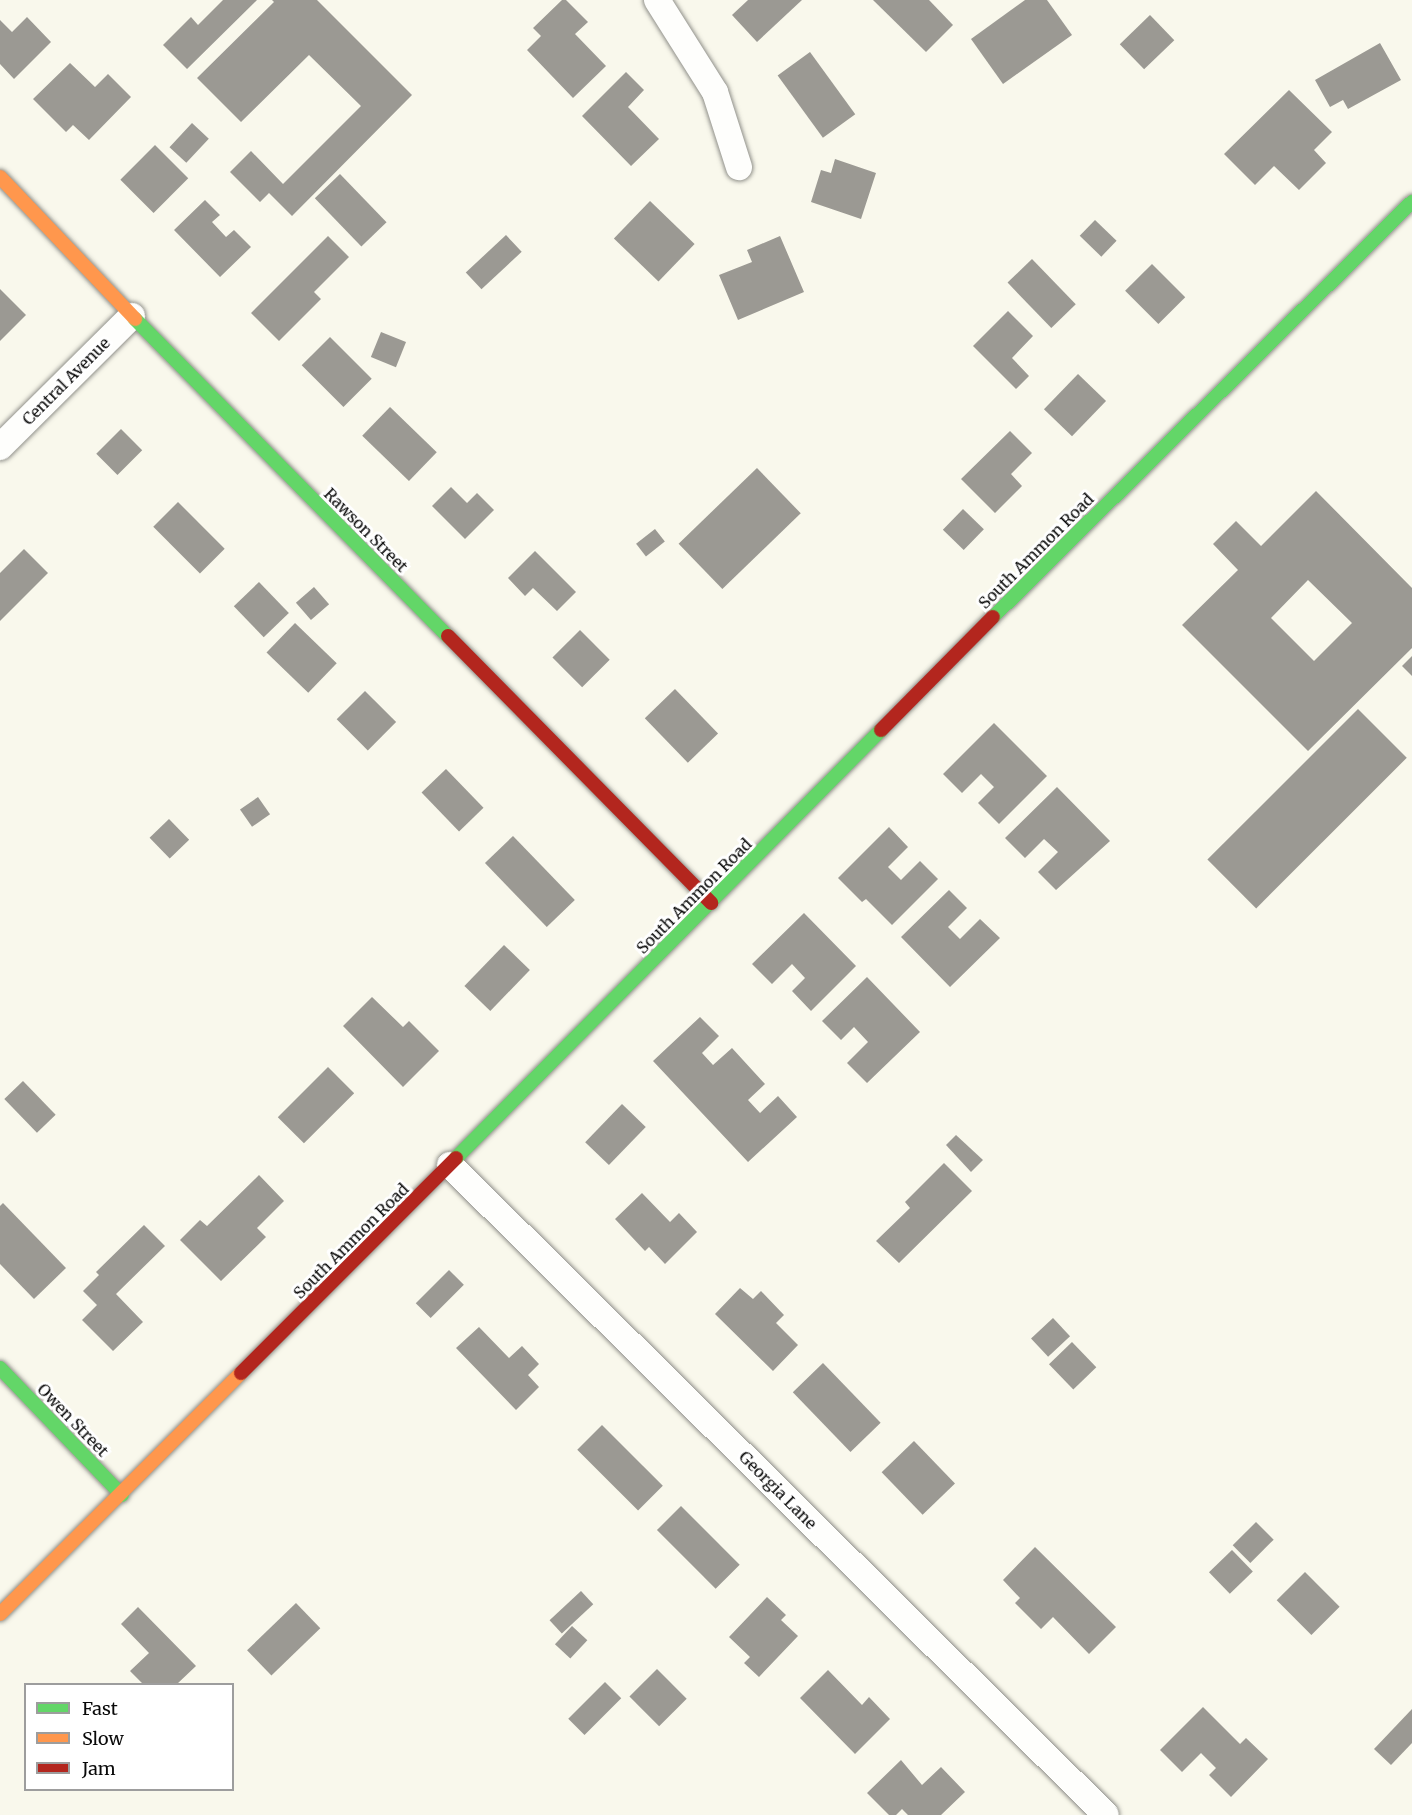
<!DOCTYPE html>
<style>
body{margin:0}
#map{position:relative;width:1412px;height:1815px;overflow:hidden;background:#f9f8ec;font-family:Merriweather,serif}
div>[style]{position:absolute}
.building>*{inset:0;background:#9b9993;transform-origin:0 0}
.roads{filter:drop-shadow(0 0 2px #91918b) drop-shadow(0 0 2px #91918b)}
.street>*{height:26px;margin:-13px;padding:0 13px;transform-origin:13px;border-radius:13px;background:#fefefc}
.fast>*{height:14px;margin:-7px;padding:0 7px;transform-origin:7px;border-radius:7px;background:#63d668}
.slow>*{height:14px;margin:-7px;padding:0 7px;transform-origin:7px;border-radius:7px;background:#ff974d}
.jam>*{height:14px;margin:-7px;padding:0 7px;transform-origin:7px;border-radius:7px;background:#b3261e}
span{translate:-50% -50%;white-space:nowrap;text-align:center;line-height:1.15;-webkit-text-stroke:6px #fff;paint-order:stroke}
.street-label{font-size:16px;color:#090909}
.legend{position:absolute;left:24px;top:1683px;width:210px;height:108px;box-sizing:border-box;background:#fff;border:2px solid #9d9d9d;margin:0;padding:8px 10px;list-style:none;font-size:18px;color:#090909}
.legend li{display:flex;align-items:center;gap:12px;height:30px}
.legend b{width:30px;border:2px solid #9d9d9d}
</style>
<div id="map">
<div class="building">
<div style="clip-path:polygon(223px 0,257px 0,187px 69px,163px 45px,191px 17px,198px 25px)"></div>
<div style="clip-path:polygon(272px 0,317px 0,412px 95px,292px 216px,269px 193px,260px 202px,230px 172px,251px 151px,283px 184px,361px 106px,309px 55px,241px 122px,197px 78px,274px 2px)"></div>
<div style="clip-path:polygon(562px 0,566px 0,588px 22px,575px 34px,606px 66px,573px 98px,527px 50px,541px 36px,533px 28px)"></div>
<div style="clip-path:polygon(748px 0,802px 0,757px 42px,732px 15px)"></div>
<div style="clip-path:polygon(873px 0,929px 0,953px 25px,926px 52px)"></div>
<div style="clip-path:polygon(1025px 0,1047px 0,1072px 35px,1003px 84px,971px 39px)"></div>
<div style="left:1150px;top:15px;width:35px;height:42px;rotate:46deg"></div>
<div style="clip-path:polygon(27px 17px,51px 42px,14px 79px,0 64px,0 20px,12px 32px)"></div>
<div style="clip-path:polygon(1380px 43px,1401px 80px,1348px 109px,1343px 100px,1330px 107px,1315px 80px)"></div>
<div style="left:810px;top:52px;width:77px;height:40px;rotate:54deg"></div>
<div style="clip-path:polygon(70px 63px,95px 87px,108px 74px,131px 97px,89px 140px,73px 125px,66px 132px,33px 99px)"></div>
<div style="clip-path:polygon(626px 72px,644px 90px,628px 107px,659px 139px,631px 166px,582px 116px)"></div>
<div style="clip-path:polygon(1289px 90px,1332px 132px,1314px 150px,1326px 163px,1299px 190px,1274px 166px,1255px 185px,1224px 154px)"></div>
<div style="left:192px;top:123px;width:23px;height:33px;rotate:43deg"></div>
<div style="left:155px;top:145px;width:47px;height:49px;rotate:45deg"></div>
<div style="clip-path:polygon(835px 159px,876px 173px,861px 219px,811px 202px,821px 170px,831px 173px)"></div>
<div style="left:340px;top:174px;width:67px;height:35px;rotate:46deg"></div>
<div style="clip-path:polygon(205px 200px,220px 215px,212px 222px,226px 237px,234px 230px,251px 247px,220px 277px,174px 230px)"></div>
<div style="left:650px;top:201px;width:62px;height:52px;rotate:44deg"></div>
<div style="left:1095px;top:220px;width:30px;height:22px;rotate:44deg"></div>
<div style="left:506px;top:235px;width:23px;height:55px;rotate:47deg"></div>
<div style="clip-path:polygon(328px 236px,349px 257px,314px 292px,321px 299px,279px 341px,251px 313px)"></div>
<div style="clip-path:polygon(780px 236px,804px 292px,738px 320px,719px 275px,752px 262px,747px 250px)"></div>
<div style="left:1032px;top:259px;width:63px;height:34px;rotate:46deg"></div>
<div style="left:1152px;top:264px;width:47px;height:38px;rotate:45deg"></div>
<div style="clip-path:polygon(0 289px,26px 315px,0 341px)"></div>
<div style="clip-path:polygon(1008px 311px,1033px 336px,1012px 358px,1029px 376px,1016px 389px,973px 346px)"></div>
<div style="left:381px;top:332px;width:27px;height:27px;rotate:22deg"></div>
<div style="left:330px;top:337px;width:59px;height:40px;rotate:45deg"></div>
<div style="left:1078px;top:374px;width:39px;height:49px;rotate:44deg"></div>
<div style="left:390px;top:407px;width:65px;height:40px;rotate:44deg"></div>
<div style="left:121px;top:429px;width:30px;height:35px;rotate:45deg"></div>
<div style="clip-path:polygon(1010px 431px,1032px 453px,1011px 474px,1022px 486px,995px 513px,961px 479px)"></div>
<div style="left:757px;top:468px;width:63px;height:109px;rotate:46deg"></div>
<div style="clip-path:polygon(451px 487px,467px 503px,477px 493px,494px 510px,465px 539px,432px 506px)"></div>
<div style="clip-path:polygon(evenodd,1316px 491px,1412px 588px,1412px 648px,1308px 751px,1182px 625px,1238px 570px,1213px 544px,1236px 521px,1261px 546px,1316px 491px,1308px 580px,1352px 623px,1314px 661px,1271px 618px,1308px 580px)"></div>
<div style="left:178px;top:502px;width:66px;height:35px;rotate:45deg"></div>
<div style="left:963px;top:509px;width:29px;height:29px;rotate:44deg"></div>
<div style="left:655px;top:529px;width:16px;height:24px;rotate:52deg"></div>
<div style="clip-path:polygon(24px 549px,48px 573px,0 621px,0 573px)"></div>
<div style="clip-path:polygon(535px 551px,576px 592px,557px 611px,533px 588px,525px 596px,508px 578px)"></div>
<div style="left:259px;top:582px;width:43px;height:35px;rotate:46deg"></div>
<div style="left:314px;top:587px;width:23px;height:24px;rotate:49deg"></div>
<div style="left:295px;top:623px;width:58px;height:41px;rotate:44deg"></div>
<div style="left:580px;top:630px;width:42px;height:39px;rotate:45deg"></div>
<div style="clip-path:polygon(1412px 656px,1412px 676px,1402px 666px)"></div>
<div style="left:675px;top:689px;width:62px;height:42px;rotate:46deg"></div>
<div style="left:365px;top:691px;width:44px;height:40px;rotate:45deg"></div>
<div style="left:1358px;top:709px;width:69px;height:213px;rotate:45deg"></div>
<div style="clip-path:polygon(994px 723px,1047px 776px,999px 824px,978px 803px,994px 787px,981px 774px,962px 793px,943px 774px)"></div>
<div style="left:446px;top:769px;width:54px;height:34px;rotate:46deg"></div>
<div style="clip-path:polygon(1057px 787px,1110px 841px,1056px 890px,1038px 872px,1058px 852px,1044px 839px,1025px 858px,1005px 838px)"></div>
<div style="left:258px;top:797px;width:21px;height:22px;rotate:55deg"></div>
<div style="left:169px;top:819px;width:29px;height:27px;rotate:46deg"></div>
<div style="clip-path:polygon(889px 827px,908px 847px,888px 867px,901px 880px,920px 861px,938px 879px,892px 925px,866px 899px,862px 902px,838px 878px)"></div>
<div style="left:513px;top:836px;width:89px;height:39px;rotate:46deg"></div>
<div style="clip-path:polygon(949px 890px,967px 908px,948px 927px,960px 939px,980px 919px,1000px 938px,950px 987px,901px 937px)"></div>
<div style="clip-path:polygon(804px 913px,856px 966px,811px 1011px,792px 991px,805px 978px,792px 964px,772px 984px,752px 964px)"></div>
<div style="left:504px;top:945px;width:36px;height:57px;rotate:44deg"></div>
<div style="clip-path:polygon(867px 977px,920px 1032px,867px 1083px,847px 1063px,868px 1042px,854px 1027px,841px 1040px,822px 1021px)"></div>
<div style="clip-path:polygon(372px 997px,403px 1027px,409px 1021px,439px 1051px,403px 1087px,343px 1026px)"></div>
<div style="clip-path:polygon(700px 1017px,719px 1036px,702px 1053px,713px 1065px,732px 1048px,765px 1084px,748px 1100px,760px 1113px,778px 1096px,797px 1117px,748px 1162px,653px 1061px)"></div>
<div style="left:328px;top:1067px;width:37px;height:71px;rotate:45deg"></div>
<div style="left:23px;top:1081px;width:47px;height:26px;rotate:46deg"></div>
<div style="left:622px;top:1104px;width:33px;height:53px;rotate:44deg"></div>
<div style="clip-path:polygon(956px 1135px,983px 1160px,971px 1172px,946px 1145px)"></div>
<div style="clip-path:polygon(944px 1163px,972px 1191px,899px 1263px,876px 1241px,910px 1208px,905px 1202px)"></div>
<div style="clip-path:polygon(259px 1175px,284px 1201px,257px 1228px,266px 1237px,221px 1281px,180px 1240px,200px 1220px,207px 1226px)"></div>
<div style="clip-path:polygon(642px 1193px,670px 1222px,679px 1213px,697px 1232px,665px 1264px,649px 1247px,645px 1251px,615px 1219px)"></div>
<div style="clip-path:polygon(3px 1203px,66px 1268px,34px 1299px,0 1264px,0 1206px)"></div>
<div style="clip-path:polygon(144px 1225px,165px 1246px,116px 1294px,143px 1322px,113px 1351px,82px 1320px,97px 1305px,83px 1291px,99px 1275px,96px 1272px)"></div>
<div style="left:449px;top:1270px;width:21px;height:47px;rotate:45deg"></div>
<div style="clip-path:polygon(740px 1288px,753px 1299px,761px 1291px,784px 1315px,776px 1323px,798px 1345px,773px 1371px,715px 1314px)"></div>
<div style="left:1053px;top:1318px;width:25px;height:30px;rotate:47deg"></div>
<div style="clip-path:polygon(479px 1327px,509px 1358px,522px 1346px,539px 1364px,528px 1375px,539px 1387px,516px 1410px,456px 1348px)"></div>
<div style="left:1072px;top:1342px;width:35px;height:32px;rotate:46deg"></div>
<div style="left:823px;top:1363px;width:83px;height:42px;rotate:46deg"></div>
<div style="left:602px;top:1425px;width:86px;height:35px;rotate:45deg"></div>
<div style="left:914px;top:1441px;width:59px;height:45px;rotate:46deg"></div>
<div style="left:681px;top:1506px;width:83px;height:34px;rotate:45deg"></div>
<div style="left:1256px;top:1522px;width:25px;height:33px;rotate:45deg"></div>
<div style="clip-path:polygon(1035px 1547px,1116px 1627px,1089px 1654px,1053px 1617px,1041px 1629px,1015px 1603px,1020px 1598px,1003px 1580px)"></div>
<div style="left:1232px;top:1550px;width:30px;height:32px;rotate:46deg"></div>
<div style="left:1305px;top:1572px;width:49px;height:40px;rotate:45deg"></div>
<div style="left:581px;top:1591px;width:18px;height:43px;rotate:47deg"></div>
<div style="clip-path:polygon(767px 1597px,786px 1615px,781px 1620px,798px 1636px,759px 1677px,744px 1663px,750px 1657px,729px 1637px)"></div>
<div style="left:296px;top:1603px;width:35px;height:68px;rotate:46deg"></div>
<div style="clip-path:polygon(138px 1607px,196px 1666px,177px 1684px,143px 1684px,130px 1671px,149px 1653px,121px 1624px)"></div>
<div style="left:572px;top:1626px;width:21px;height:25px;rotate:43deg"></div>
<div style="left:657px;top:1669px;width:42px;height:39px;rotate:45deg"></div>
<div style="clip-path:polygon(828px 1670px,862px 1705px,869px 1697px,890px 1719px,855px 1754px,800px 1698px)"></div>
<div style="left:605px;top:1682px;width:23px;height:52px;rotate:45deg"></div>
<div style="clip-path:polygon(1203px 1707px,1240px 1744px,1246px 1738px,1268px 1759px,1231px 1797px,1209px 1775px,1216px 1768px,1201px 1753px,1182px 1772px,1160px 1750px)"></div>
<div style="clip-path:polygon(1412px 1709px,1412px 1743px,1391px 1765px,1374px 1749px)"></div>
<div style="clip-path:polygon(901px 1760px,922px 1785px,941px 1767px,965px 1792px,941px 1815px,908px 1815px,902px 1809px,896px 1815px,889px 1815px,867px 1793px)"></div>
</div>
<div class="roads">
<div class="street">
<div style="left:657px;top:0;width:109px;rotate:57.8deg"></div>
<div style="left:715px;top:92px;width:79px;rotate:72.3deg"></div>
<div style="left:0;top:447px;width:186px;rotate:-44.8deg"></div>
<div style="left:450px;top:1165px;width:923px;rotate:44.74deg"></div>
</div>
<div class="fast">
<div style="left:135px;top:319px;width:445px;rotate:45.4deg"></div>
<div style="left:993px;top:617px;width:590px;rotate:-44.73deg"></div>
<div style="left:456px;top:1158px;width:603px;rotate:-45.2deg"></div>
<div style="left:0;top:1368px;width:176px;rotate:46.2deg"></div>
</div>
<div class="slow">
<div style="left:0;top:177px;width:196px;rotate:46.4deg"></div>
<div style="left:0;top:1614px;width:341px;rotate:-45deg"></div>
</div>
<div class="jam">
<div style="left:448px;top:636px;width:375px;rotate:45.4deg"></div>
<div style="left:881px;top:730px;width:159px;rotate:-45.3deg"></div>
<div style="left:241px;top:1373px;width:304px;rotate:-45deg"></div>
</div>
</div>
<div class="street-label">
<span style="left:66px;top:381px;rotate:-45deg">Central Avenue</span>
<span style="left:366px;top:530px;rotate:45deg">Rawson Street</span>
<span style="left:1036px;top:551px;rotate:-45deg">South Ammon Road</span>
<span style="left:694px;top:896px;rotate:-45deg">South Ammon Road</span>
<span style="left:351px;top:1241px;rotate:-45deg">South Ammon Road</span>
<span style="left:73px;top:1420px;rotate:46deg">Owen Street</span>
<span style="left:778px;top:1490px;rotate:45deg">Georgia Lane</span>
</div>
<ul class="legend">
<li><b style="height:8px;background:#63d668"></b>Fast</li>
<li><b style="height:8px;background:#ff974d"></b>Slow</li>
<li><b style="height:8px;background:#b3261e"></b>Jam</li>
</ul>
</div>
